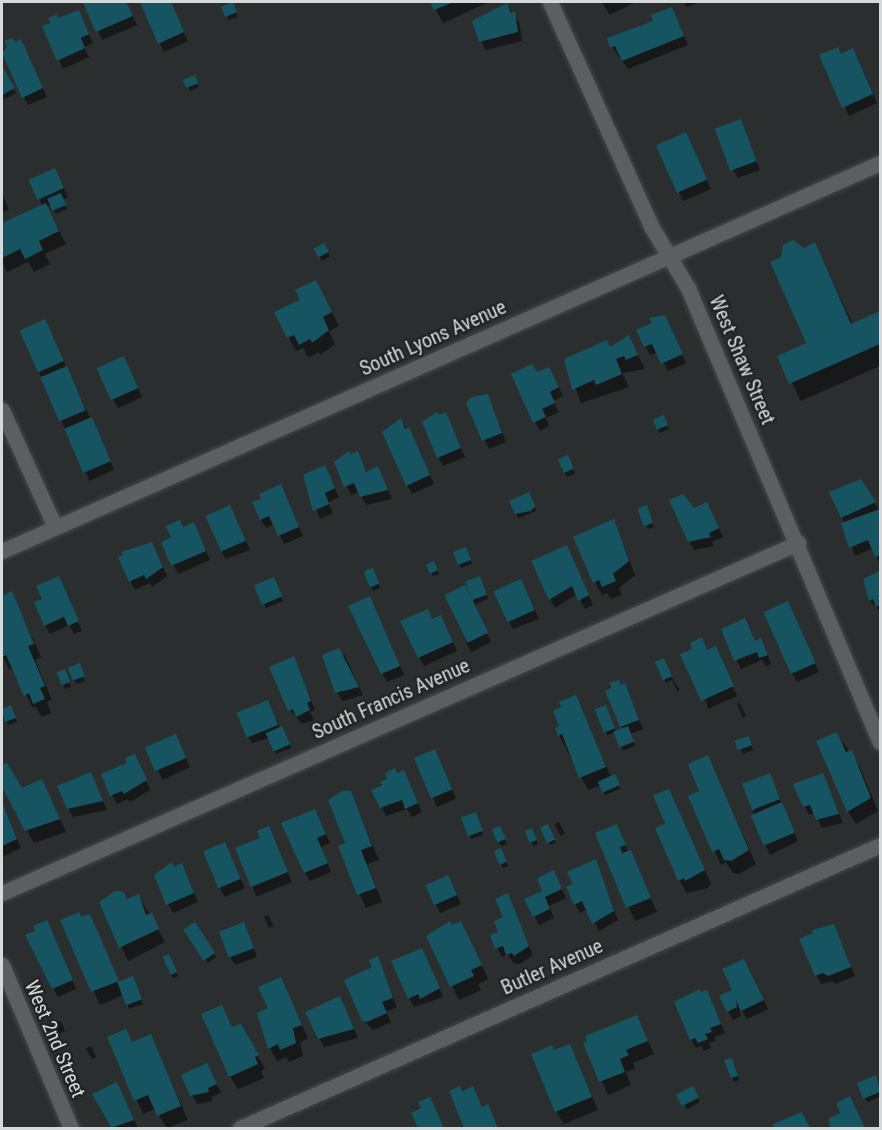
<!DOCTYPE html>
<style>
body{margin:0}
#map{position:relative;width:882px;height:1130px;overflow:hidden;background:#2a2e2f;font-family:"Roboto Condensed",sans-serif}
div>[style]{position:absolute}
.shadow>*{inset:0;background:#0007;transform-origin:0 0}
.building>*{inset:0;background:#165462;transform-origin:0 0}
.roads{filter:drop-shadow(0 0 2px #46494a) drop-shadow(0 0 2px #46494a)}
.minor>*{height:15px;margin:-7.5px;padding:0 7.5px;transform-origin:7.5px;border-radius:7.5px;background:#5c5f5f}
span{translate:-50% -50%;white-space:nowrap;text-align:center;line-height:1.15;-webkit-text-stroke:4.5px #202425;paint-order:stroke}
.street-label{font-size:20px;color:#d6d9da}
.frame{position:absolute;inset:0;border:3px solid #d6d9da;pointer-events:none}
</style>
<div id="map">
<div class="shadow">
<div style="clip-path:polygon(93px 2px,96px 5px,126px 2px,137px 25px,102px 40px,85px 4px)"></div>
<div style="clip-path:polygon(141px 2px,168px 2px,188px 41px,164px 52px)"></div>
<div style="clip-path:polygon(432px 2px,489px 2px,443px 23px)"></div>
<div style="clip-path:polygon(602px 2px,636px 2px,610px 15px)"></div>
<div style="clip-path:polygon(684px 2px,700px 2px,687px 7px)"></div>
<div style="clip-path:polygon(507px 5px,519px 22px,522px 41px,486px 50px,481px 41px)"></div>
<div style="clip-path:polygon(223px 7px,234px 7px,238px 17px,229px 20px)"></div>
<div style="clip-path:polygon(672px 9px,688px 45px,628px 69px,612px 47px)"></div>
<div style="clip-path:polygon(78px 12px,93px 43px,84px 47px,89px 57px,63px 69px,44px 27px,56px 17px,58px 20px)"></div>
<div style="clip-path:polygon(9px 47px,25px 49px,47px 97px,28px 105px,2px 50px)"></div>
<div style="clip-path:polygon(821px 56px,858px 59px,877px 103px,849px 116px)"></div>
<div style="clip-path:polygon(4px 71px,16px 93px,4px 99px,2px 72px)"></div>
<div style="clip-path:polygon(185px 81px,197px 81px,199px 87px,190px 91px)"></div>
<div style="clip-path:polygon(740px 121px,760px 170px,738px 178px,733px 169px)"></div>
<div style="clip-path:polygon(690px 143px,711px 189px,683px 201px,658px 146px)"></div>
<div style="clip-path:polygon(60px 179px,68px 197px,63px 200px,67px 209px,56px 214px,51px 205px,47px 207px,66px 244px,45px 254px,50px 264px,34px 272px,28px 262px,7px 272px,2px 262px,2px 219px,4px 224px,43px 206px,39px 199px)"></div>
<div style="clip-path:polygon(2px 194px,9px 209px,2px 213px)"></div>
<div style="clip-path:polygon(815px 244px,853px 325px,880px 314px,880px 366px,801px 401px,779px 357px,808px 344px,804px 249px)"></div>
<div style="left:324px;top:245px;width:13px;height:9px;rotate:63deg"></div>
<div style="clip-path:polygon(323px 295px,339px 326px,329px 331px,335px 344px,320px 355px,319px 352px,308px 357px,303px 348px,296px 351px,276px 313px)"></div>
<div style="clip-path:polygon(669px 326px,686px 363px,668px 371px,658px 352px,650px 355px,638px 331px)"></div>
<div style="left:49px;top:330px;width:154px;height:27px;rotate:65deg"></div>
<div style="clip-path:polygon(629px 337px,645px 369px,622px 373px,629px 387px,581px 403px,566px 360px,610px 348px)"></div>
<div style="clip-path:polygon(128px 367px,142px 397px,118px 408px,113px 399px)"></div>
<div style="clip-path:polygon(537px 374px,554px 377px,563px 396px,553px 401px,559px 412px,546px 418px,549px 426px,540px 431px,535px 422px)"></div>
<div style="clip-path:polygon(487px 395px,506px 442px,489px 449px,468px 404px)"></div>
<div style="clip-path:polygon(445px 414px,465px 457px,443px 466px,438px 457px,438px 417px)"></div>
<div style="clip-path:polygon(401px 421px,413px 438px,434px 484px,412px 494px,407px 485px)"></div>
<div style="clip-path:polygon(666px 421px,669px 429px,660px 433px,658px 429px)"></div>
<div style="clip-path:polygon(357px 453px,367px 473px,378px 468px,392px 499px,366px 505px,359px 492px,351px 495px,336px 463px,344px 455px)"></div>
<div style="clip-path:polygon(570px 460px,575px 474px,567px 477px,565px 473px)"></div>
<div style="clip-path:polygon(325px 467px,339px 497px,328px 502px,333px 513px,320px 519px,304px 476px)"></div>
<div style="clip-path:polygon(860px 481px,880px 511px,880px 564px,873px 548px,855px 556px,842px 517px)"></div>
<div style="clip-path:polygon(285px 495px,303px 536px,284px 544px,274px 524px,266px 528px,261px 520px)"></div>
<div style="clip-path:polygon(531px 498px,536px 511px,519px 518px,516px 514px)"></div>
<div style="clip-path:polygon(694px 510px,712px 513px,723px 537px,712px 542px,714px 546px,694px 550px,689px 541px)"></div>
<div style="clip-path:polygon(648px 511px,654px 527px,648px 529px,646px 525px)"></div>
<div style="clip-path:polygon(234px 515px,250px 550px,226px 559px,221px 551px)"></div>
<div style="clip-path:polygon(614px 521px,635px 575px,619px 588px,622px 595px,611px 599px,607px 593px,602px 595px,595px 582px)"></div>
<div style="clip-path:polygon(183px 528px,198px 532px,210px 560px,178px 574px,163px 542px)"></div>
<div style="clip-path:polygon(157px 553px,167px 576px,152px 587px,150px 583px,135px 590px,130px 581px)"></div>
<div style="clip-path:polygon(468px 553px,472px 564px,461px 568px,459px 564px)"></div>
<div style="clip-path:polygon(571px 556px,593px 605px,585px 609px,577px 594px,555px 608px,550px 599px)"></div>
<div style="clip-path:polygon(436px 566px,439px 574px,433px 576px,431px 573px)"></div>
<div style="clip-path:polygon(880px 573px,880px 611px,870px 601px,865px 580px)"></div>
<div style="clip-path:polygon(375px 574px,380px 588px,373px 591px,371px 587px)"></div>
<div style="clip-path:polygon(59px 578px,82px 631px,74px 634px,69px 625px,50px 634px,45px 625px,43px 600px)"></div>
<div style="clip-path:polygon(275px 582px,283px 601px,266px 608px,264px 604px)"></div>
<div style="clip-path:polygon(482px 582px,488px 599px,473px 605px,491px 642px,471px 652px,466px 643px,474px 601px,467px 583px)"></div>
<div style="clip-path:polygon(526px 590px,539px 619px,513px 629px,508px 620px)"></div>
<div style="clip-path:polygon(11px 593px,41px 657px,35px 660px,52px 700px,47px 702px,51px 713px,42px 717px,36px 707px,33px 708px,13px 668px,10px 670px,2px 655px,2px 599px)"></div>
<div style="clip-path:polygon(374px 607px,404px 675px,387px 682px,382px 673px)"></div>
<div style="clip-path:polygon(427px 610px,433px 620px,445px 625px,457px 651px,424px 666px,419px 657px)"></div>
<div style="clip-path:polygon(792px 612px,819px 672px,797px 682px,792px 673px)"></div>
<div style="clip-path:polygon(745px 620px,755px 642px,765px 648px,771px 664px,766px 666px,762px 660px,741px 669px,723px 630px)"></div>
<div style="clip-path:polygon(701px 639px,708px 651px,720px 656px,737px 696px,708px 709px,694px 649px)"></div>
<div style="clip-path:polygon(344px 654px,363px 695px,342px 701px,337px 692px)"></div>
<div style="clip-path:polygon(294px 658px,315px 710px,310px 712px,314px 720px,302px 724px,290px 710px)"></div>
<div style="clip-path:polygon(665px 664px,673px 680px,680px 690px,677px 691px,672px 680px,666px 683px,664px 679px)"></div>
<div style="clip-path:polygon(79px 667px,85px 681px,77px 684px,74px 680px)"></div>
<div style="clip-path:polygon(66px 674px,71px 687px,65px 689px,63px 685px)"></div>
<div style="clip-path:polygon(610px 685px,624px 685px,643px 729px,630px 734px,635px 746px,623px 751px,616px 732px,607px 735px,597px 711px,608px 711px,616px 731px,623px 729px,607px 691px)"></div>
<div style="clip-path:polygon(575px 697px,611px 777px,617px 779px,620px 789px,605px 795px,601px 785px,588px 790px,559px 735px)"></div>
<div style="clip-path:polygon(267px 702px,291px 748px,276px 754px,269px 738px,252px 743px,246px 734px)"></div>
<div style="clip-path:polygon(740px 703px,746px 716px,743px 718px,737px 704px)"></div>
<div style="clip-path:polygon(10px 707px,17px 722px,8px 725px,2px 710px)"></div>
<div style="clip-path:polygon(837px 734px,859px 765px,878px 811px,856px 824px,848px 811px)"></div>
<div style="clip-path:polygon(750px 741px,753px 750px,743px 754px,741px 750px)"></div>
<div style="clip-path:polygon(180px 745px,190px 767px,163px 780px,147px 749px)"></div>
<div style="left:435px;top:751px;width:52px;height:21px;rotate:66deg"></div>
<div style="clip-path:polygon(708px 757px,756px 864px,739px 874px,733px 873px,726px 862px,721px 865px,690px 796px,701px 792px)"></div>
<div style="clip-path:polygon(129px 763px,139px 764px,150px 790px,130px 802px,128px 799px,117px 804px,112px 795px)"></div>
<div style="clip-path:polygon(7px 765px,21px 790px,42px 781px,66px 832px,34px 843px,2px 783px,2px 767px)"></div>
<div style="clip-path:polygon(403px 772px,422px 812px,412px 817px,407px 809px,386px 816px,373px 790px,389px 779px,387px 774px)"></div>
<div style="clip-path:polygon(822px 774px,843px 823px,822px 828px,815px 813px,809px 815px,795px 785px)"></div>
<div style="clip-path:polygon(769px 775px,798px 841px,770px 855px,752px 815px)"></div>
<div style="clip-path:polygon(95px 783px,107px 810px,73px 817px,68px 808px)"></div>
<div style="clip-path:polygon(668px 790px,711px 884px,708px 888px,687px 893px,679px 880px,667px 825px)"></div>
<div style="clip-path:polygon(350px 792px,379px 860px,367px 864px,382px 902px,366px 908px,339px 847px,347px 844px)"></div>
<div style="clip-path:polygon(2px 802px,21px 848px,2px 857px)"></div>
<div style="clip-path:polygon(315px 810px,330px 843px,321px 847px,331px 872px,310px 881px,305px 872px)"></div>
<div style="clip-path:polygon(478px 818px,483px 835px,471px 839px,469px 835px)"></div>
<div style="left:559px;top:822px;width:13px;height:5px;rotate:63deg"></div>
<div style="clip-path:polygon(616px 826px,657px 912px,635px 921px,597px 834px)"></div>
<div style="clip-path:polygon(499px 828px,507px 844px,501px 846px,499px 842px)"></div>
<div style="clip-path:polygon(550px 829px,556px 843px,550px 845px,548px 841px)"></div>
<div style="clip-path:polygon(534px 834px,538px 844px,534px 846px,531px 842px)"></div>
<div style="left:273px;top:836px;width:50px;height:38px;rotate:68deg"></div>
<div style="clip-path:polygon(229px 853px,245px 888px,225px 897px,220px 888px)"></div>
<div style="clip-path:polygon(502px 853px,508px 866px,503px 868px,501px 864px)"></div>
<div style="clip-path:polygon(595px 861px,618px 920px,599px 931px,588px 909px,580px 913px,575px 904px,575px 885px)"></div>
<div style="clip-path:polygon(182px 865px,198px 902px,173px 913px,168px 904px,174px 868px)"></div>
<div style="clip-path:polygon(558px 881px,566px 898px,549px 906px,554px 918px,539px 925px,526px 900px)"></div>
<div style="clip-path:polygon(452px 885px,461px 904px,440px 913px,427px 886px)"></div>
<div style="clip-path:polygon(507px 895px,533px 955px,520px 964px,513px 963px,508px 954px,502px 957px,497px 948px)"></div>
<div style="clip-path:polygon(139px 896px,165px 942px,128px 961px,101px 903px)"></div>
<div style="clip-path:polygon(268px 915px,274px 926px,269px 928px,264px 917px)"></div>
<div style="clip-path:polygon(89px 916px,120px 983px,134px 982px,143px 1004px,129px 1009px,123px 995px,100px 1005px,62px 921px)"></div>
<div style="clip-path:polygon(452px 927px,468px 936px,488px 979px,478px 984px,481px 990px,459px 1000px,428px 937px)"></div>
<div style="clip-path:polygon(51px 931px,76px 989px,58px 997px,27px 936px)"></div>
<div style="clip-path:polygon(248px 932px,257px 957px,235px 965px,230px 957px)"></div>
<div style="clip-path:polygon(188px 934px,214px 953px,216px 957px,208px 963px)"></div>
<div style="clip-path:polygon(838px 935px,855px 976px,835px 984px,833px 981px,821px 984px,816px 975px)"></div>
<div style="clip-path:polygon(377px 958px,397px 1007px,386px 1012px,391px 1022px,373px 1030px,364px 1021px)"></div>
<div style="clip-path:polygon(426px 958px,443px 997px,414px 1007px,409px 998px)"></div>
<div style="clip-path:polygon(171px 960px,178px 976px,173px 978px,171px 974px)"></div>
<div style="clip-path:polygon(749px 969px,768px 1009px,747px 1019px,739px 1006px,741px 1016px,733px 1020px,728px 1011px,734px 991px)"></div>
<div style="clip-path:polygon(280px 979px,308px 1038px,300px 1042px,303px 1056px,289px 1062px,286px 1057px,277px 1061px,270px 1048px,270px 1009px)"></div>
<div style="clip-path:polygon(707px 992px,725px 1033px,714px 1037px,716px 1041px,709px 1043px,711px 1048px,704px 1051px,701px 1046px,696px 1048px,691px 1039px,701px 994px)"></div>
<div style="clip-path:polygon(222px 1006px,233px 1029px,240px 1026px,265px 1069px,261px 1071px,264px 1078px,238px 1089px,230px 1076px)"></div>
<div style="clip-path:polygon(344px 1007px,358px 1038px,324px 1047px,319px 1038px)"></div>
<div style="clip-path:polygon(637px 1017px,654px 1054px,633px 1063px,635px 1069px,626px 1072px,631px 1085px,608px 1095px,585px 1044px)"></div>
<div style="left:61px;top:1021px;width:11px;height:8px;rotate:68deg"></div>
<div style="clip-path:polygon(150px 1036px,188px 1120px,167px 1128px,155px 1109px,143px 1114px,109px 1038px,133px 1044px)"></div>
<div style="clip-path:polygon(91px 1046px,96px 1057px,92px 1059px,86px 1049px)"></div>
<div style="clip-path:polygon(569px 1046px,598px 1110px,564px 1124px,556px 1111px,554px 1051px)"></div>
<div style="clip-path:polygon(726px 1061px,734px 1063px,739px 1080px,734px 1082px)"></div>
<div style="clip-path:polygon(211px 1073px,221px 1093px,211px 1097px,213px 1101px,197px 1104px,192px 1095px)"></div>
<div style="clip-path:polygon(875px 1077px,880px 1097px,867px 1102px,865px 1098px)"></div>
<div style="clip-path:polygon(472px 1088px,482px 1108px,492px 1115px,498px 1128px,466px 1128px,451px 1092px)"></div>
<div style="left:692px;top:1088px;width:16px;height:15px;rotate:60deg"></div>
<div style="clip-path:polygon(121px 1093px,138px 1128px,110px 1128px,93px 1095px)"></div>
</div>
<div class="building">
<div style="clip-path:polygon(86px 2px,126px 2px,133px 16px,96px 32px,83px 3px)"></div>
<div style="clip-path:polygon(140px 2px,171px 2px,184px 32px,158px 44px)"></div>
<div style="left:233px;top:2px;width:11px;height:13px;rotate:68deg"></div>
<div style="clip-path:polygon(430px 2px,454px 2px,434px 10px)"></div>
<div style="clip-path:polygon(507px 3px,511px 13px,515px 11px,518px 32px,479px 42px,472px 21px)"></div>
<div style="clip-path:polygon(672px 7px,684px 36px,622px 61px,615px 46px,610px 48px,607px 38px,653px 21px,651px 15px)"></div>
<div style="clip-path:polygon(79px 10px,89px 34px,81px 38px,85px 48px,57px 61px,42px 26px,50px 23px,48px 18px,57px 14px,58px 18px)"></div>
<div style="clip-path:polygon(13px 38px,15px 42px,21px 39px,43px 88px,22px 98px,2px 53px,7px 46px,4px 41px)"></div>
<div style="clip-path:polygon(838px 47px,841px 54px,853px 48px,873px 94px,842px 108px,819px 55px)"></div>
<div style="clip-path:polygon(4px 69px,15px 88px,2px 95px,2px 70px)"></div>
<div style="left:195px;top:75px;width:9px;height:13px;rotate:69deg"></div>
<div style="left:741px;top:119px;width:45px;height:28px;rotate:70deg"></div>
<div style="left:686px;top:132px;width:52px;height:33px;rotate:66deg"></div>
<div style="left:55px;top:168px;width:22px;height:29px;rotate:66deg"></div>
<div style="left:61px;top:193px;width:13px;height:15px;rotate:67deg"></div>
<div style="clip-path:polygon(46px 203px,59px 231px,39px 241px,43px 250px,25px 259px,20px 249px,2px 258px,2px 223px)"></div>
<div style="clip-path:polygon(793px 240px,804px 248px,815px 242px,851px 324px,880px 311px,880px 344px,789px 384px,777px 356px,806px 343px,770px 262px,781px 257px,783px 245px)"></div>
<div style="left:324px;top:243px;width:10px;height:12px;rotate:61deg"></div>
<div style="clip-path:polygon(316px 280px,332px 312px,323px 317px,329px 330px,312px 343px,310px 339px,299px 345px,294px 335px,287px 338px,274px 312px,300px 300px,295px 290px)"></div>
<div style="clip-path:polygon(665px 315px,683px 354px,661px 364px,652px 344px,644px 347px,636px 330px,652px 323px,649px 318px)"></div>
<div style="left:45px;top:319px;width:46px;height:28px;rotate:66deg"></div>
<div style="clip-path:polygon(629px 335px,638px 355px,626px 360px,624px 356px,616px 359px,622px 374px,596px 385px,594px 380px,572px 390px,564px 359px,607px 340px,610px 347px)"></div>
<div style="left:124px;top:356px;width:35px;height:30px;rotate:66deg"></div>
<div style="clip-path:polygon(532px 364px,537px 372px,549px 367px,559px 387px,550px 392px,555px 403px,542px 409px,546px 417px,533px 423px,511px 374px)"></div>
<div style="left:67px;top:366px;width:48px;height:29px;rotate:67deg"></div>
<div style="clip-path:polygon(488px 394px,502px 433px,482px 441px,466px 403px,472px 397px)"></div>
<div style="clip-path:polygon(437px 412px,439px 415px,446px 412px,461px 448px,437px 458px,422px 422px)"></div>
<div style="left:664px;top:415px;width:11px;height:12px;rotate:68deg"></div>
<div style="left:92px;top:417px;width:48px;height:30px;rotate:67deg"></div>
<div style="clip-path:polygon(401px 418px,405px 429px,409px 427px,430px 475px,406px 486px,382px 432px)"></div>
<div style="clip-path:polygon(349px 451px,351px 454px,358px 451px,366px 472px,378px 466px,388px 490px,360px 497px,354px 483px,344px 487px,334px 462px)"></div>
<div style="left:568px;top:455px;width:15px;height:11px;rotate:67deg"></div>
<div style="clip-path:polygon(325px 465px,335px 488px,325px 493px,329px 504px,313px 511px,303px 475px)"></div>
<div style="clip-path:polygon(861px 479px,876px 502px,841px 518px,829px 492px)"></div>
<div style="clip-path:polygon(281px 484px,299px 527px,278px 536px,269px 516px,260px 520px,252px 502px,261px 499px,259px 494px)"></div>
<div style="clip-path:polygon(529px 492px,535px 506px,531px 511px,515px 514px,509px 501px)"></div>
<div style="clip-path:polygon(683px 494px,694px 508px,707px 502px,719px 528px,709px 533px,711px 537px,688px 542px,669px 500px)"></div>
<div style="left:230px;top:505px;width:39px;height:27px;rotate:66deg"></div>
<div style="left:647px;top:505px;width:19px;height:10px;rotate:72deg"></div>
<div style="clip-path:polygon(880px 509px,880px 555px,875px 557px,868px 540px,849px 548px,841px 523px)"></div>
<div style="clip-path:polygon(614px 519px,629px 561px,613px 574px,616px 581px,602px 587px,599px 580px,593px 583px,573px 537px)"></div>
<div style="clip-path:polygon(180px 520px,183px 527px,194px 522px,206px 551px,171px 566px,161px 542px,171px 537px,166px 526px)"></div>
<div style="clip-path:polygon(152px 542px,163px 567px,146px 579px,144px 575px,129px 582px,118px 557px,123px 555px,121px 552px)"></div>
<div style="clip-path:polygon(567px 545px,589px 595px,578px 601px,572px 586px,549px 600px,531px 561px)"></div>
<div style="left:466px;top:547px;width:14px;height:14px;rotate:69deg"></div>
<div style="left:434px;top:561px;width:10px;height:9px;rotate:66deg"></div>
<div style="left:373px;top:568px;width:17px;height:10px;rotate:69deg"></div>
<div style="clip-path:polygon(880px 571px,880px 605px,876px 607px,873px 599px,869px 601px,863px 579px)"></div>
<div style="clip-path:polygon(59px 576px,79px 621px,68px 626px,64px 617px,44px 626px,34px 602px,42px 599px,36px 586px)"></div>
<div style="left:480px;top:576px;width:20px;height:16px;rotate:70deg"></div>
<div style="left:274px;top:577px;width:21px;height:22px;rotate:67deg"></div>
<div style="left:521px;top:579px;width:34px;height:30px;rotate:66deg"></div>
<div style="left:465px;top:585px;width:53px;height:23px;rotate:64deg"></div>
<div style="clip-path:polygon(12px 591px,34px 644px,28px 646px,45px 686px,40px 688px,45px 699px,33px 704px,29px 693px,24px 696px,6px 655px,2px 657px,2px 596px)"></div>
<div style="clip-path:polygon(370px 596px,400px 666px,381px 674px,348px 606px)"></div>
<div style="left:788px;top:601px;width:68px;height:27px;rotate:66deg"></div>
<div style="clip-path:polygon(428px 609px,432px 619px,441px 615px,453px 642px,418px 658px,400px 621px)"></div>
<div style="clip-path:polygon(745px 618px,755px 641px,761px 638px,768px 655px,759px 658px,757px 652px,734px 661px,721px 629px)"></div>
<div style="clip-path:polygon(702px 637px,707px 650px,716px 646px,734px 686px,701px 701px,680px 654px,692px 649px,690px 643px)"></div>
<div style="clip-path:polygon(339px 648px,359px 687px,335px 693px,322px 655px)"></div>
<div style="clip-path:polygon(294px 656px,311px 701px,307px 703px,310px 710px,296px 717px,293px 709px,288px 711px,269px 667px)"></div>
<div style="left:664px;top:658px;width:20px;height:10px;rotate:66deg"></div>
<div style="left:80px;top:663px;width:14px;height:13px;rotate:69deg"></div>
<div style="left:65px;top:669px;width:14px;height:9px;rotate:69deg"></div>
<div style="clip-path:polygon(619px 680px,621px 685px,625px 683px,639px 720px,620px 727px,605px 691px,611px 687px,609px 683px)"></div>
<div style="clip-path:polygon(576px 695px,606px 767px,579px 778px,562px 734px,558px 736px,555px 728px,559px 726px,553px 711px,561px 707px,559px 702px)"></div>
<div style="left:268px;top:700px;width:27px;height:34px;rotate:68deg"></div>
<div style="clip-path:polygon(11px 705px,16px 718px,5px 722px,2px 709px)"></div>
<div style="left:606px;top:705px;width:25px;height:12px;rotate:69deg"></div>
<div style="left:282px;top:726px;width:20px;height:18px;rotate:66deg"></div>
<div style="left:628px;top:726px;width:17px;height:16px;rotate:69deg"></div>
<div style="clip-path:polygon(837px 732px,846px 752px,852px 750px,871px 798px,847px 812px,816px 741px)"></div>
<div style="left:176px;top:734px;width:26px;height:34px;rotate:67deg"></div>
<div style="left:749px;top:736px;width:10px;height:15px;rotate:73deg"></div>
<div style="left:435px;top:749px;width:44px;height:23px;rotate:67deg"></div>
<div style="clip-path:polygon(135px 754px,147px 780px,124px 794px,122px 791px,110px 796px,101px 774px,127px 763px,125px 758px)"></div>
<div style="clip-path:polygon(708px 755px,749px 850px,731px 861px,724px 860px,719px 849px,712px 852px,688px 796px,699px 791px,688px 764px)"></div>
<div style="clip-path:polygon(7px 763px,22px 788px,42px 779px,60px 819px,25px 831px,2px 787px,2px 765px)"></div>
<div style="clip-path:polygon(395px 768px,397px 773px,404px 770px,418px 803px,405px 809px,402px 800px,380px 808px,371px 790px,382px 785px,380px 782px,387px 779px,385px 773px)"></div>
<div style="clip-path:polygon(91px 772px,103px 801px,67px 809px,57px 786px)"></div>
<div style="left:770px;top:773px;width:28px;height:30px;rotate:69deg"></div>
<div style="clip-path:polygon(823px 773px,839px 814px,816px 820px,810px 805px,803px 807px,793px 784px)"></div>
<div style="left:615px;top:774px;width:12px;height:19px;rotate:66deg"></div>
<div style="clip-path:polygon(669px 789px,705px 870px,685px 881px,684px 878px,678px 881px,655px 828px,665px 824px,653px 795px)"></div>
<div style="clip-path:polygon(342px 791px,351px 791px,372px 846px,361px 850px,376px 888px,357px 895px,338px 846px,345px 843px,328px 800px)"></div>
<div style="clip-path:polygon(2px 802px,17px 839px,2px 846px)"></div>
<div style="left:782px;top:802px;width:33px;height:34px;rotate:67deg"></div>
<div style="clip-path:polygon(315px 809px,326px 834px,317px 838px,328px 863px,304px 873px,281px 823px)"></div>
<div style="left:476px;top:812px;width:20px;height:16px;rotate:70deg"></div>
<div style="left:548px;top:824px;width:17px;height:9px;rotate:65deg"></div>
<div style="clip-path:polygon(617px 824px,626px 845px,620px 847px,622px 853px,631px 850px,651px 898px,626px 908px,595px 833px)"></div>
<div style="clip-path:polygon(269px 826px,288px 872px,251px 887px,235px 848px,260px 838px,257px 831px)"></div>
<div style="left:500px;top:826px;width:14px;height:9px;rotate:65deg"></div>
<div style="left:532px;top:828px;width:13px;height:8px;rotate:67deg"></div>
<div style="left:225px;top:842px;width:40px;height:24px;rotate:67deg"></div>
<div style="left:501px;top:848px;width:15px;height:8px;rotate:67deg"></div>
<div style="clip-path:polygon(596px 859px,614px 911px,592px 924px,582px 901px,574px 905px,566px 887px,573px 884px,567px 872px)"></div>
<div style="clip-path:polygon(172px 862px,174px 867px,182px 863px,194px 893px,166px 905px,154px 875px)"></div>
<div style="clip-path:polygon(554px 870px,562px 889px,545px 897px,550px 909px,533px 917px,524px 899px,542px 891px,537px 878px)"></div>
<div style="left:448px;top:875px;width:22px;height:25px;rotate:66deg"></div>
<div style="clip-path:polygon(115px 891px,123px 891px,127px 899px,139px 894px,146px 915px,152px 913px,159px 929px,119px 948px,99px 902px)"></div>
<div style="clip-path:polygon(508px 893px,529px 946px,514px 956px,512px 953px,506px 955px,503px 946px,495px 949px,490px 935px,498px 932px,494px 921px,503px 917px,495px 899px)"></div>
<div style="clip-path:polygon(79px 912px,81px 917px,90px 914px,119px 981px,91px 992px,60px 920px)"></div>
<div style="clip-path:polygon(47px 920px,73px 980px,52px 989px,25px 935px,35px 931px,33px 926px)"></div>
<div style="clip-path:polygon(450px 921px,452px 925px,461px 921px,482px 965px,471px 970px,474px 976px,450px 987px,426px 936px)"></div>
<div style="left:195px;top:922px;width:37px;height:14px;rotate:57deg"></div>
<div style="left:244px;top:922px;width:28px;height:27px;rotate:69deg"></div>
<div style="clip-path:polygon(834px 924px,851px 967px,828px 976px,823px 973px,815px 976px,799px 939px,813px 933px,812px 930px)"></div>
<div style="clip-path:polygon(422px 948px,440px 988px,420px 999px,418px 994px,408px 999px,391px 961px)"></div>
<div style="left:169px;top:954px;width:20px;height:7px;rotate:66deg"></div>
<div style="clip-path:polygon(378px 956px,393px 998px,382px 1002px,387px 1013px,367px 1022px,362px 1021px,344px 980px,372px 967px,369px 960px)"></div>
<div style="clip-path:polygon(744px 959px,764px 1000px,741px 1011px,736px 1000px,737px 1007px,727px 1012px,719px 996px,732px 990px,722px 969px)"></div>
<div style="left:133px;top:976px;width:25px;height:17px;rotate:69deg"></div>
<div style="clip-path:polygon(281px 977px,302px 1025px,293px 1028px,296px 1043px,280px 1050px,278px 1044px,268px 1049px,257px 1013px,268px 1008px,258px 987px)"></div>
<div style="clip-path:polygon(700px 989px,701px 992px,707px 990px,721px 1024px,710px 1028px,712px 1032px,705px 1034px,708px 1039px,698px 1043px,695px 1038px,690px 1040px,674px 1002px)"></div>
<div style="clip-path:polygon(340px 996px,354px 1029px,318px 1039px,305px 1012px)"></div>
<div style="clip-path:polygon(222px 1005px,232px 1027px,241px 1024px,259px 1055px,255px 1057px,258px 1064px,229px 1077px,201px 1014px)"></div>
<div style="clip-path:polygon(637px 1015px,648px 1041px,626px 1050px,629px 1055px,620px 1059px,625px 1072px,599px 1082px,583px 1043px,587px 1041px,585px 1036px)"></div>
<div style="clip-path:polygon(126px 1029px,132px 1042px,151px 1034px,181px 1106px,157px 1116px,148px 1095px,134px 1101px,107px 1037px)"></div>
<div style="clip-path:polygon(570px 1044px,592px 1097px,555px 1112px,531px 1054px,552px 1045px,554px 1050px)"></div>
<div style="clip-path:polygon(732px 1058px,738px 1076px,731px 1078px,724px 1060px)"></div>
<div style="clip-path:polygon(207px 1063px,217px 1084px,208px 1088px,209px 1092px,190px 1096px,181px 1075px)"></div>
<div style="clip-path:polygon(876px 1075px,880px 1092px,863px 1099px,857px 1083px)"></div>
<div style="clip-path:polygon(117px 1082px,134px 1120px,111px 1128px,92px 1094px)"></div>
<div style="clip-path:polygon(460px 1086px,462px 1091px,473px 1086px,482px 1107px,488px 1104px,498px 1128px,464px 1128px,449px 1091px)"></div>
<div style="left:693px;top:1086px;width:13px;height:19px;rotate:63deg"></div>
<div style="clip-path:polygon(850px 1096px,865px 1128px,830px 1128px,829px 1118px,840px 1113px,836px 1103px)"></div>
<div style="clip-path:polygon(430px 1097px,444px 1128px,418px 1128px,411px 1113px,421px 1108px,418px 1102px)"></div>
<div style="clip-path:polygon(802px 1112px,810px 1128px,774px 1128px,773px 1124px)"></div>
</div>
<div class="roads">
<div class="minor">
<div style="left:550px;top:2px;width:246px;rotate:65.7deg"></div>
<div style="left:651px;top:226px;width:72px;rotate:59.2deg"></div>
<div style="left:688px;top:288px;width:493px;rotate:67.1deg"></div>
<div style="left:2px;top:410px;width:128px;rotate:65.6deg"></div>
<div style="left:2px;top:551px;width:960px;rotate:-23.84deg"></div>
<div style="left:2px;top:893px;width:870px;rotate:-23.74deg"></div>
<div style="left:2px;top:965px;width:177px;rotate:67.1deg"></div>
<div style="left:240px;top:1128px;width:700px;rotate:-23.85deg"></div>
</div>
</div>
<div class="street-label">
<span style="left:433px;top:338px;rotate:-24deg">South Lyons Avenue</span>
<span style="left:742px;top:360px;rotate:67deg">West Shaw Street</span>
<span style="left:391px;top:699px;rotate:-24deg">South Francis Avenue</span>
<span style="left:552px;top:967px;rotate:-24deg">Butler Avenue</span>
<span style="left:55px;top:1039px;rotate:67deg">West 2nd Street</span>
</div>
<div class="frame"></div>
</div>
